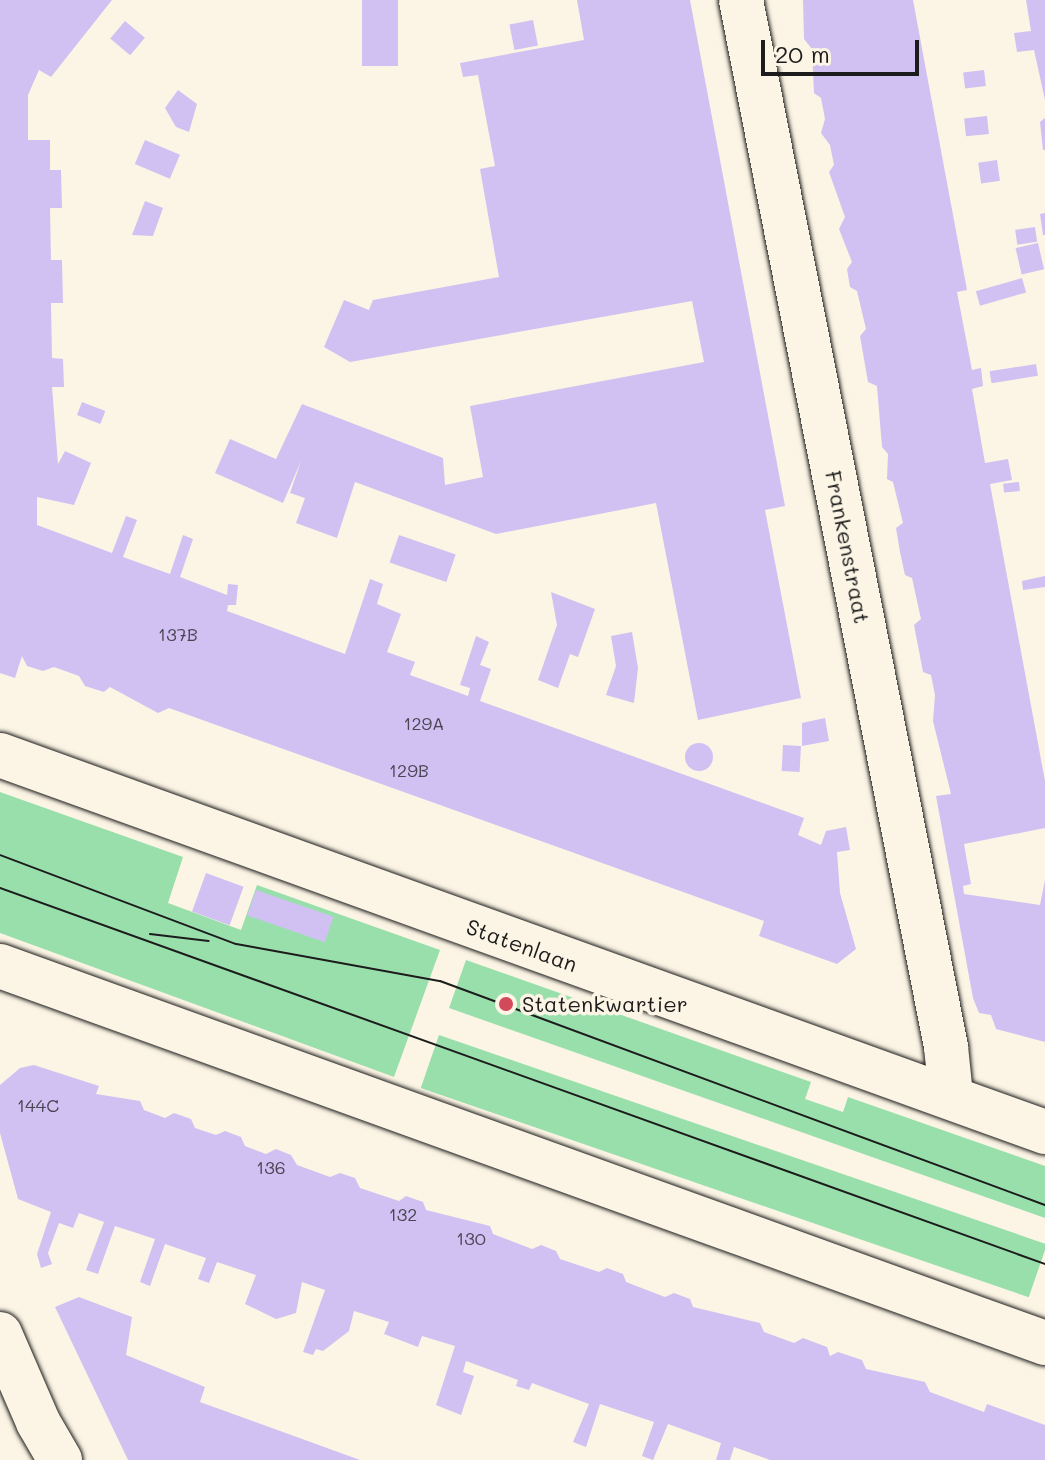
<!DOCTYPE html>
<style>
body{margin:0}
#map{position:relative;width:1045px;height:1460px;overflow:hidden;background:#fcf5e5;font-family:Mali,sans-serif}
div>[style]{position:absolute}
.green>*{inset:0;background:#99dfac;transform-origin:0 0}
.building>*{inset:0;background:#d0c1f2;transform-origin:0 0}
.round{border-radius:50%}
.roads{filter:drop-shadow(0 0 2px #1c1c1c) drop-shadow(0 0 2px #1c1c1c)}
.minor>*{height:44px;margin:-22px;padding:0 22px;transform-origin:22px;border-radius:22px;background:#fcf5e5}
.tram>*{height:2px;margin:-1px;padding:0 1px;transform-origin:1px;border-radius:1px;background:#1c1c1c}
.dots>*{width:22px;height:22px;translate:-50% -50%;box-sizing:border-box;border:4px solid #fcf5e5;border-radius:50%}
span{translate:-50% -50%;white-space:nowrap;text-align:center;line-height:1.15;-webkit-text-stroke:7px #fcf5e5;paint-order:stroke}
.number-label{font-size:18px;color:#494552}
.number-label span{-webkit-text-stroke-width:0}
.street-label{font-size:22px;color:#1c1c1c}
.poi-label{font-size:22px;color:#1c1c1c}
.left{translate:0 -50%;text-align:left}
.scale{position:absolute;left:761px;top:40px;width:158px;height:36px;box-sizing:border-box;border:4px solid #1c1c1c;border-top:0;padding-left:10px;font-size:24px;line-height:28px;white-space:nowrap;color:#1c1c1c;-webkit-text-stroke:6px #fcf5e5;paint-order:stroke}
</style>
<div id="map">
<div class="green">
<div style="clip-path:polygon(0 792px,183px 857px,168px 903px,241px 930px,257px 885px,440px 950px,394px 1077px,0 933px)"></div>
<div style="clip-path:polygon(466px 960px,811px 1082px,805px 1099px,843px 1112px,848px 1097px,1045px 1166px,1045px 1218px,449px 1008px)"></div>
<div style="left:439px;top:1035px;width:643px;height:56px;rotate:19deg"></div>
</div>
<div class="building">
<div style="clip-path:polygon(0 0,112px 0,51px 77px,39px 70px,28px 95px,28px 140px,50px 140px,50px 170px,61px 170px,62px 208px,50px 208px,51px 260px,62px 260px,63px 303px,51px 303px,52px 358px,63px 359px,64px 387px,52px 387px,58px 464px,65px 451px,91px 463px,74px 505px,37px 497px,37px 525px,112px 553px,126px 516px,137px 520px,123px 557px,170px 574px,183px 535px,193px 539px,180px 577px,227px 595px,228px 584px,238px 585px,236px 605px,228px 605px,227px 611px,345px 654px,370px 579px,383px 584px,377px 604px,401px 614px,387px 652px,415px 662px,410px 675px,468px 696px,470px 688px,460px 685px,476px 636px,489px 642px,480px 665px,491px 669px,480px 701px,804px 818px,798px 835px,821px 845px,826px 831px,846px 827px,850px 850px,837px 852px,840px 893px,856px 949px,837px 964px,759px 936px,764px 921px,169px 708px,158px 713px,110px 687px,104px 692px,85px 686px,79px 676px,54px 667px,43px 671px,27px 666px,22px 656px,15px 678px,0 673px)"></div>
<div style="left:362px;top:0;width:36px;height:66px"></div>
<div style="clip-path:polygon(577px 0,690px 0,785px 506px,765px 510px,801px 698px,698px 720px,656px 503px,496px 534px,355px 482px,337px 538px,296px 523px,305px 498px,290px 493px,301px 461px,283px 503px,215px 473px,230px 439px,276px 459px,302px 404px,443px 458px,445px 485px,483px 477px,470px 406px,704px 362px,692px 301px,350px 362px,324px 347px,344px 300px,369px 310px,373px 300px,499px 277px,480px 169px,495px 166px,478px 75px,463px 77px,460px 63px,584px 40px)"></div>
<div style="clip-path:polygon(803px 0,913px 0,967px 290px,957px 292px,972px 370px,981px 368px,983px 386px,972px 389px,985px 463px,1008px 459px,1012px 480px,990px 484px,1045px 781px,1045px 828px,964px 844px,971px 884px,963px 886px,964px 894px,1040px 905px,1045px 880px,1045px 1042px,996px 1029px,991px 1015px,979px 1013px,973px 998px,936px 796px,951px 794px,933px 721px,935px 695px,931px 675px,923px 672px,914px 625px,921px 619px,912px 578px,905px 575px,900px 552px,896px 528px,903px 523px,893px 482px,887px 479px,888px 454px,882px 447px,877px 386px,868px 382px,860px 336px,866px 329px,857px 291px,850px 287px,847px 269px,852px 262px,839px 229px,845px 217px,829px 172px,834px 165px,830px 145px,821px 133px,825px 119px,821px 98px,814px 93px,812px 49px,804px 39px)"></div>
<div style="clip-path:polygon(1026px 0,1045px 0,1045px 100px,1034px 50px,1017px 52px,1014px 33px,1031px 31px)"></div>
<div style="left:533px;top:20px;width:26px;height:24px;rotate:79deg"></div>
<div style="left:125px;top:21px;width:26px;height:23px;rotate:40deg"></div>
<div style="left:984px;top:70px;width:16px;height:21px;rotate:83deg"></div>
<div style="clip-path:polygon(178px 90px,197px 104px,189px 132px,176px 127px,165px 108px)"></div>
<div style="left:987px;top:116px;width:18px;height:23px;rotate:84deg"></div>
<div style="clip-path:polygon(1045px 118px,1045px 150px,1043px 150px,1040px 122px)"></div>
<div style="left:145px;top:140px;width:38px;height:26px;rotate:23deg"></div>
<div style="left:997px;top:160px;width:21px;height:19px;rotate:82deg"></div>
<div style="clip-path:polygon(145px 201px,163px 208px,153px 236px,132px 235px)"></div>
<div style="clip-path:polygon(1045px 213px,1045px 235px,1043px 235px,1040px 214px)"></div>
<div style="left:1035px;top:227px;width:15px;height:20px;rotate:82deg"></div>
<div style="left:1038px;top:243px;width:27px;height:23px;rotate:77deg"></div>
<div style="left:1022px;top:278px;width:15px;height:48px;rotate:74deg"></div>
<div style="left:1036px;top:364px;width:12px;height:47px;rotate:81deg"></div>
<div style="left:82px;top:402px;width:25px;height:14px;rotate:21deg"></div>
<div style="left:1019px;top:482px;width:9px;height:16px;rotate:84deg"></div>
<div style="left:399px;top:535px;width:60px;height:29px;rotate:19deg"></div>
<div style="clip-path:polygon(1045px 576px,1045px 587px,1023px 590px,1022px 581px)"></div>
<div style="clip-path:polygon(551px 592px,595px 609px,578px 657px,570px 654px,558px 688px,538px 680px,557px 625px)"></div>
<div style="clip-path:polygon(632px 632px,638px 668px,634px 703px,606px 695px,616px 666px,611px 636px)"></div>
<div style="clip-path:polygon(825px 718px,829px 741px,802px 746px,802px 723px)"></div>
<div class="round" style="left:685px;top:743px;width:28px;height:28px"></div>
<div style="left:783px;top:745px;width:18px;height:26px;rotate:3deg"></div>
<div style="left:206px;top:873px;width:40px;height:41px;rotate:20deg"></div>
<div style="left:256px;top:890px;width:82px;height:27px;rotate:19deg"></div>
<div style="clip-path:polygon(34px 1065px,99px 1086px,96px 1094px,140px 1101px,144px 1110px,165px 1118px,174px 1113px,191px 1119px,195px 1128px,216px 1135px,225px 1131px,241px 1137px,245px 1146px,266px 1154px,276px 1149px,291px 1155px,297px 1165px,330px 1177px,340px 1173px,355px 1178px,360px 1188px,399px 1201px,406px 1196px,423px 1202px,426px 1210px,490px 1226px,493px 1234px,532px 1249px,541px 1245px,556px 1251px,560px 1259px,599px 1272px,607px 1268px,623px 1274px,626px 1282px,665px 1297px,674px 1293px,690px 1299px,693px 1307px,760px 1323px,764px 1332px,794px 1343px,803px 1338px,827px 1347px,830px 1356px,838px 1352px,862px 1360px,866px 1369px,925px 1382px,930px 1392px,984px 1412px,987px 1404px,1045px 1425px,1045px 1460px,770px 1460px,734px 1447px,730px 1460px,716px 1460px,721px 1443px,668px 1424px,653px 1460px,642px 1456px,654px 1422px,600px 1404px,586px 1447px,573px 1442px,589px 1404px,532px 1383px,529px 1390px,516px 1386px,518px 1380px,466px 1361px,463px 1372px,474px 1376px,461px 1415px,436px 1405px,455px 1346px,422px 1336px,418px 1347px,384px 1334px,389px 1322px,354px 1311px,349px 1331px,323px 1351px,316px 1349px,313px 1355px,303px 1352px,325px 1290px,302px 1282px,296px 1313px,276px 1319px,245px 1304px,256px 1275px,217px 1262px,209px 1283px,198px 1279px,206px 1258px,165px 1244px,150px 1286px,140px 1282px,155px 1239px,115px 1226px,98px 1274px,86px 1270px,104px 1222px,79px 1213px,73px 1228px,59px 1223px,48px 1253px,52px 1264px,41px 1268px,37px 1254px,51px 1212px,18px 1199px,0 1133px,0 1085px,20px 1068px)"></div>
<div style="clip-path:polygon(79px 1297px,132px 1317px,126px 1355px,205px 1387px,200px 1402px,360px 1460px,128px 1460px,55px 1307px)"></div>
</div>
<div class="roads">
<div class="minor">
<div style="left:741px;top:0;width:1067px;rotate:78.92deg"></div>
<div style="left:946px;top:1047px;width:48px;rotate:84.1deg"></div>
<div style="left:0;top:755px;width:1111px;rotate:19.84deg"></div>
<div style="left:0;top:966px;width:1111px;rotate:19.84deg"></div>
<div style="left:0;top:1334px;width:96px;rotate:66.6deg"></div>
<div style="left:38px;top:1422px;width:44px;rotate:59.9deg"></div>
</div>
</div>
<div class="tram">
<div style="left:0;top:855px;width:252px;rotate:20.7deg"></div>
<div style="left:236px;top:944px;width:207px;rotate:10.3deg"></div>
<div style="left:440px;top:981px;width:645px;rotate:20.32deg"></div>
<div style="left:0;top:888px;width:1111px;rotate:19.79deg"></div>
<div style="left:150px;top:934px;width:59px;rotate:6.8deg"></div>
</div>
<div class="dots">
<div style="left:506px;top:1004px;background:#d1495b"></div>
</div>
<div class="number-label">
<span style="left:178px;top:634px">137B</span>
<span style="left:424px;top:723px">129A</span>
<span style="left:409px;top:770px">129B</span>
<span style="left:38px;top:1105px">144C</span>
<span style="left:271px;top:1167px">136</span>
<span style="left:403px;top:1214px">132</span>
<span style="left:471px;top:1238px">130</span>
</div>
<div class="street-label">
<span style="left:848px;top:547px;rotate:79deg">Frankenstraat</span>
<span style="left:522px;top:945px;rotate:20deg">Statenlaan</span>
</div>
<div class="poi-label">
<span class="left" style="left:522px;top:1004px">Statenkwartier</span>
</div>
<div class="scale">20 m</div>
</div>
